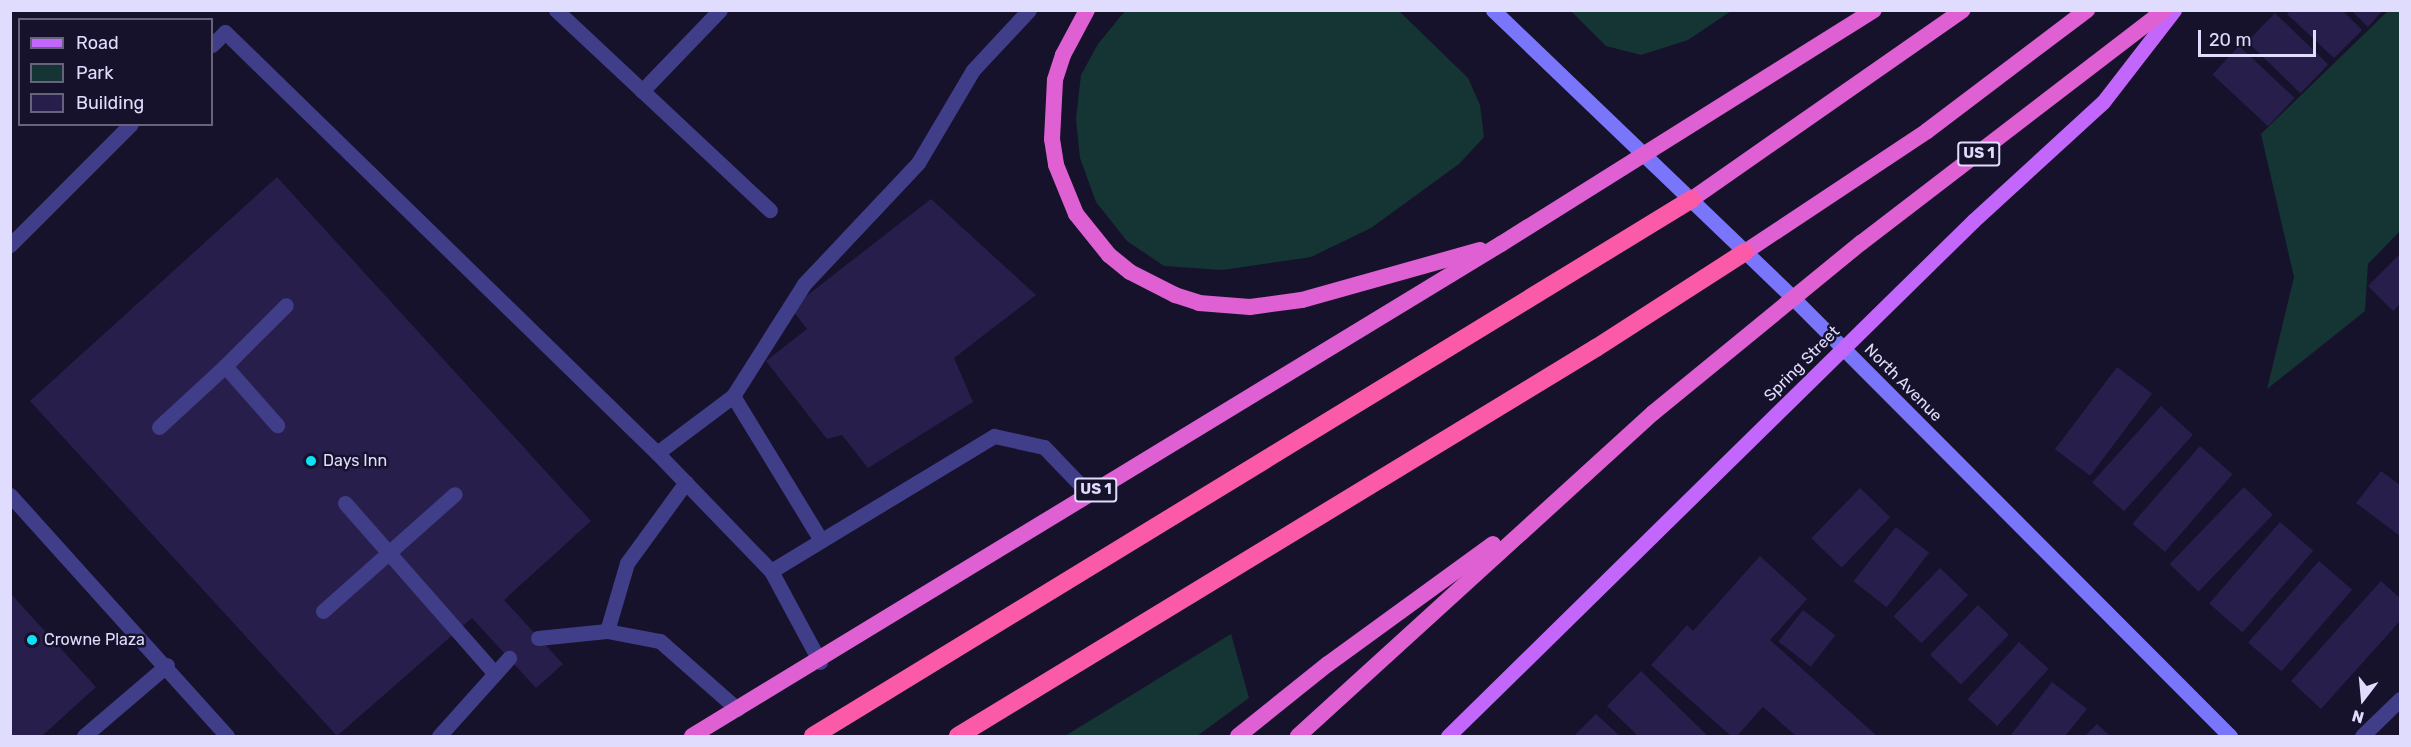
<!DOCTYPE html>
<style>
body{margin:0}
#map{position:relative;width:2411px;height:747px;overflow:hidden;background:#16122b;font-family:Rubik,sans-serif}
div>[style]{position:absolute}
.green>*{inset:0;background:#153534}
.building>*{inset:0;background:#271e4b;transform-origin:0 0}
.service>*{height:15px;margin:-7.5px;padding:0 7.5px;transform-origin:7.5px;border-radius:7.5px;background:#413e89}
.minor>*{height:15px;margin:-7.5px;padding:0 7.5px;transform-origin:7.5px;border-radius:7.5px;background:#413e89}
.secondary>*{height:15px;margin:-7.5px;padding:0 7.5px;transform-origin:7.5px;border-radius:7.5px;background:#7976fc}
.primary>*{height:15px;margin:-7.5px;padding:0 7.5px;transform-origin:7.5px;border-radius:7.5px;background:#c366fc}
.trunk>*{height:16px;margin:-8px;padding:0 8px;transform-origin:8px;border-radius:8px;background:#df60d2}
.motorway>*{height:18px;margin:-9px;padding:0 9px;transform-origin:9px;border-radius:9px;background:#fb5aa8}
.dots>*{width:16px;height:16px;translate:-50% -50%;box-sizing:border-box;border:3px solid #16122b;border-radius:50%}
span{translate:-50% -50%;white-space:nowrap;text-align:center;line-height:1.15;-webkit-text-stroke:5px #16122b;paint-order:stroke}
.shield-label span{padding:2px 4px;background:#16122b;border:2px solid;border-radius:4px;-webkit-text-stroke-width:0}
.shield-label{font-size:15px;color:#e0dcfe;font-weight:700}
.street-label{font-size:16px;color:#e0dcfe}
.poi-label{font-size:16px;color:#e0dcfe}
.left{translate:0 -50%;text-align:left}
.frame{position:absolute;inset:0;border:12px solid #e0dcfe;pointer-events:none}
.legend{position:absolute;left:18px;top:18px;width:195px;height:108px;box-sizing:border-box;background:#16122b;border:2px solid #67637f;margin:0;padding:8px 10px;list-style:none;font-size:18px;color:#e0dcfe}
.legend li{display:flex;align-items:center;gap:12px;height:30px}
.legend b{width:30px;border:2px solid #67637f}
.north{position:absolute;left:2333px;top:669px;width:60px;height:60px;-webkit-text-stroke:4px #16122b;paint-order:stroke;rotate:196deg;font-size:16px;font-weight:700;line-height:24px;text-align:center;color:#e0dcfe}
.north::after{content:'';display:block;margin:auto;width:21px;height:27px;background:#e0dcfe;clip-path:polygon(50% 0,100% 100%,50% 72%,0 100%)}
.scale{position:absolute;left:2198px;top:30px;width:118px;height:27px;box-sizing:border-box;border:3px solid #e0dcfe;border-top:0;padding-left:8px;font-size:18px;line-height:21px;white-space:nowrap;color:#e0dcfe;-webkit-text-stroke:4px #16122b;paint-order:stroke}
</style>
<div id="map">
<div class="green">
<div style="clip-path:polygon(1125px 11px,1399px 11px,1468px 78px,1480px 105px,1484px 137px,1459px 164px,1371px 228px,1311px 257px,1222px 270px,1164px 266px,1127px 241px,1096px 202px,1080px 158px,1076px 119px,1081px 75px,1098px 44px)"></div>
<div style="clip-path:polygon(1571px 11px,1731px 11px,1688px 40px,1641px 55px,1606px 46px)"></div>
<div style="clip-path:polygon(2388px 11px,2400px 11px,2400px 231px,2368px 264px,2365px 311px,2267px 389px,2294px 277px,2261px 134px)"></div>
<div style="clip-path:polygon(1231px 634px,1249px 698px,1197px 736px,1065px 736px)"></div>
</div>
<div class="building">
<div style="clip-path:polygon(2290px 10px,2342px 10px,2362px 30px,2334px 58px,2287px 14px)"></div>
<div style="clip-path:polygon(2351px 10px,2383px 10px,2368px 27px)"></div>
<div style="left:2275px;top:13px;width:74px;height:40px;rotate:44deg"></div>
<div style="left:2239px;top:46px;width:76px;height:39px;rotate:43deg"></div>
<div style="clip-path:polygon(277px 177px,591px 521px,504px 600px,563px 664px,536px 688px,472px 618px,337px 736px,30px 401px)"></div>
<div style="clip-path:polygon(931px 199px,1036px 295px,954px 358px,973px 402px,868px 468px,842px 435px,827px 439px,766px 361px,807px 329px,791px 308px)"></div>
<div style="clip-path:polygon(2400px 254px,2400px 304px,2393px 311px,2368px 286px)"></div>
<div style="left:2117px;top:367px;width:44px;height:103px;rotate:37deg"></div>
<div style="left:2161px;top:406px;width:43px;height:103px;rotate:42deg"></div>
<div style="left:2200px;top:446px;width:43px;height:103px;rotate:41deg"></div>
<div style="clip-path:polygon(2381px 471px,2400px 485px,2400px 536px,2356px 503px)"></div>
<div style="left:2244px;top:487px;width:40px;height:107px;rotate:44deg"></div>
<div style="left:1860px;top:488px;width:42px;height:70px;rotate:44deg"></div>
<div style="left:2280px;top:522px;width:44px;height:108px;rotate:41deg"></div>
<div style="left:1896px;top:527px;width:42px;height:69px;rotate:38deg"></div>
<div style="clip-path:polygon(1760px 556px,1807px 599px,1770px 640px,1877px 736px,1796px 736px,1763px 707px,1737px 736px,1731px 736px,1651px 665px,1687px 625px,1693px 631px)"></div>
<div style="left:2319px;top:561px;width:44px;height:108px;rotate:41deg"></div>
<div style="left:1940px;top:568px;width:39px;height:67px;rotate:44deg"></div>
<div style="clip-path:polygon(2381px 581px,2400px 598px,2400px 621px,2321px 709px,2291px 681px)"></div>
<div style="clip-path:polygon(10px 593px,96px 687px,42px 736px,10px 736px)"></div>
<div style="left:1978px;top:605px;width:43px;height:69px;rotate:44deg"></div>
<div style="left:1803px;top:610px;width:41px;height:40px;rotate:38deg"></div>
<div style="left:2019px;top:642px;width:40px;height:77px;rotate:42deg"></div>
<div style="clip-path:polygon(1641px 671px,1708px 736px,1638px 736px,1607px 706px)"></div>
<div style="clip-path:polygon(2052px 682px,2087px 709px,2065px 736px,2010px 736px)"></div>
<div style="clip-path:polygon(1596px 714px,1620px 736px,1574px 736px)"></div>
<div style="clip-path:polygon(2097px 724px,2110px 736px,2085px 736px)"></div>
</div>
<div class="service">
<div style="left:556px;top:10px;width:293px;rotate:43.1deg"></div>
<div style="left:212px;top:45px;width:18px;rotate:-45deg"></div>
<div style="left:225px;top:32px;width:603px;rotate:44.26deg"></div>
<div style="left:642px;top:91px;width:112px;rotate:-46.1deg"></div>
<div style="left:10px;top:245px;width:171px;rotate:-45deg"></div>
<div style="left:225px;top:366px;width:86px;rotate:-45deg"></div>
<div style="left:733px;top:396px;width:133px;rotate:-57.6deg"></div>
<div style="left:804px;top:284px;width:166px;rotate:-46.7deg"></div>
<div style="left:918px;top:163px;width:108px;rotate:-59.4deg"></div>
<div style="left:973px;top:70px;width:82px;rotate:-47deg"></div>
<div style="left:159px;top:427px;width:90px;rotate:-42.7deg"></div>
<div style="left:225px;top:366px;width:79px;rotate:48.6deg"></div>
<div style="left:10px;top:495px;width:324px;rotate:48deg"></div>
<div style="left:345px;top:503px;width:227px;rotate:48.7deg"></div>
<div style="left:771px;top:571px;width:164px;rotate:-134deg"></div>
<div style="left:657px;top:453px;width:95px;rotate:-36.9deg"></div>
<div style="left:733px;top:396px;width:169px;rotate:58.6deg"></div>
<div style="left:323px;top:611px;width:176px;rotate:-41.6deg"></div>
<div style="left:607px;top:631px;width:71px;rotate:-73.6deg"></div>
<div style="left:627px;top:563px;width:100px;rotate:-53.9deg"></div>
<div style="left:538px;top:638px;width:69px;rotate:-5.8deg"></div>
<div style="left:607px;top:631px;width:54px;rotate:10.7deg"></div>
<div style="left:660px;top:641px;width:103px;rotate:41.4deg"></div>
<div style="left:820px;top:662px;width:103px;rotate:-118.3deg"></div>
<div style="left:771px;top:571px;width:261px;rotate:-31.2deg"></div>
<div style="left:994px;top:436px;width:51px;rotate:12.4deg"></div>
<div style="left:1044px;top:447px;width:65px;rotate:46.2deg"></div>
<div style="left:84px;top:736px;width:109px;rotate:-40.5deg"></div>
<div style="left:439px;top:736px;width:105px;rotate:-48.1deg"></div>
</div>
<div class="minor">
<div style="left:2362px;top:736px;width:53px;rotate:-44.2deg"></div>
</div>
<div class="secondary">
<div style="left:1493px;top:10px;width:416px;rotate:43.8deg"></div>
<div style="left:1793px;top:298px;width:619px;rotate:45.07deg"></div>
</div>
<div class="primary">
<div style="left:1448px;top:736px;width:735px;rotate:-44.45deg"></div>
<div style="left:1973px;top:221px;width:176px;rotate:-42.5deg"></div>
<div style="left:2103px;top:102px;width:116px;rotate:-52.3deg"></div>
</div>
<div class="trunk">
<div style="left:1087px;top:10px;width:51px;rotate:118.1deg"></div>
<div style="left:1063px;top:55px;width:26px;rotate:108deg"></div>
<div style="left:1055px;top:80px;width:59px;rotate:92.9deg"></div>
<div style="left:1052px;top:139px;width:26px;rotate:81deg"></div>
<div style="left:1056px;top:165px;width:53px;rotate:67.8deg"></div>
<div style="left:1076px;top:214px;width:53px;rotate:51.2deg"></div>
<div style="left:1109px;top:255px;width:27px;rotate:39deg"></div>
<div style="left:1130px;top:272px;width:51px;rotate:27.1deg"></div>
<div style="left:1175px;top:295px;width:25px;rotate:18deg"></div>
<div style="left:1199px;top:303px;width:51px;rotate:4.5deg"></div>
<div style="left:1250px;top:307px;width:52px;rotate:-7.7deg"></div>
<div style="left:1302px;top:300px;width:185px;rotate:-15.7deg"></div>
<div style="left:1692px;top:199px;width:330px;rotate:-34.9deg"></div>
<div style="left:1745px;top:252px;width:219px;rotate:-33.6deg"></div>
<div style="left:1927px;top:131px;width:201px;rotate:-37.1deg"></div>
<div style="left:692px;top:736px;width:947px;rotate:-31.31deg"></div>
<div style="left:1501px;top:244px;width:440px;rotate:-32.1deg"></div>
<div style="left:1238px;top:736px;width:115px;rotate:-38.7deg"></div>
<div style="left:1328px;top:664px;width:204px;rotate:-36deg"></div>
<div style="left:1298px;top:736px;width:480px;rotate:-42.3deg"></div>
<div style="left:1653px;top:413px;width:269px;rotate:-39.3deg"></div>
<div style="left:1861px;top:243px;width:383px;rotate:-37.5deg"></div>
</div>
<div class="motorway">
<div style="left:813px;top:736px;width:1030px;rotate:-31.42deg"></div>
<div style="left:958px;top:736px;width:747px;rotate:-31.31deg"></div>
<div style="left:1596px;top:348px;width:177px;rotate:-32.8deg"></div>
</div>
<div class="dots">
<div style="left:311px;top:461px;background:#0de2fa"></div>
<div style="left:32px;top:640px;background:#0de2fa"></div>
</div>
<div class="shield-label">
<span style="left:1979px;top:154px">US 1</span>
<span style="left:1096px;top:490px">US 1</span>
</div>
<div class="street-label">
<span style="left:1802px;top:364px;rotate:-45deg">Spring Street</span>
<span style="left:1903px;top:383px;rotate:45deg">North Avenue</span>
</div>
<div class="poi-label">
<span class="left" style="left:323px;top:461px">Days Inn</span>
<span class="left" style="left:44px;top:640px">Crowne Plaza</span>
</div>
<div class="frame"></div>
<ul class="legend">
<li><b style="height:8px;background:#c366fc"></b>Road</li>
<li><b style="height:16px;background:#153534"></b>Park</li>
<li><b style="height:16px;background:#271e4b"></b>Building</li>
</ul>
<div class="north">N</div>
<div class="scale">20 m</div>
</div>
